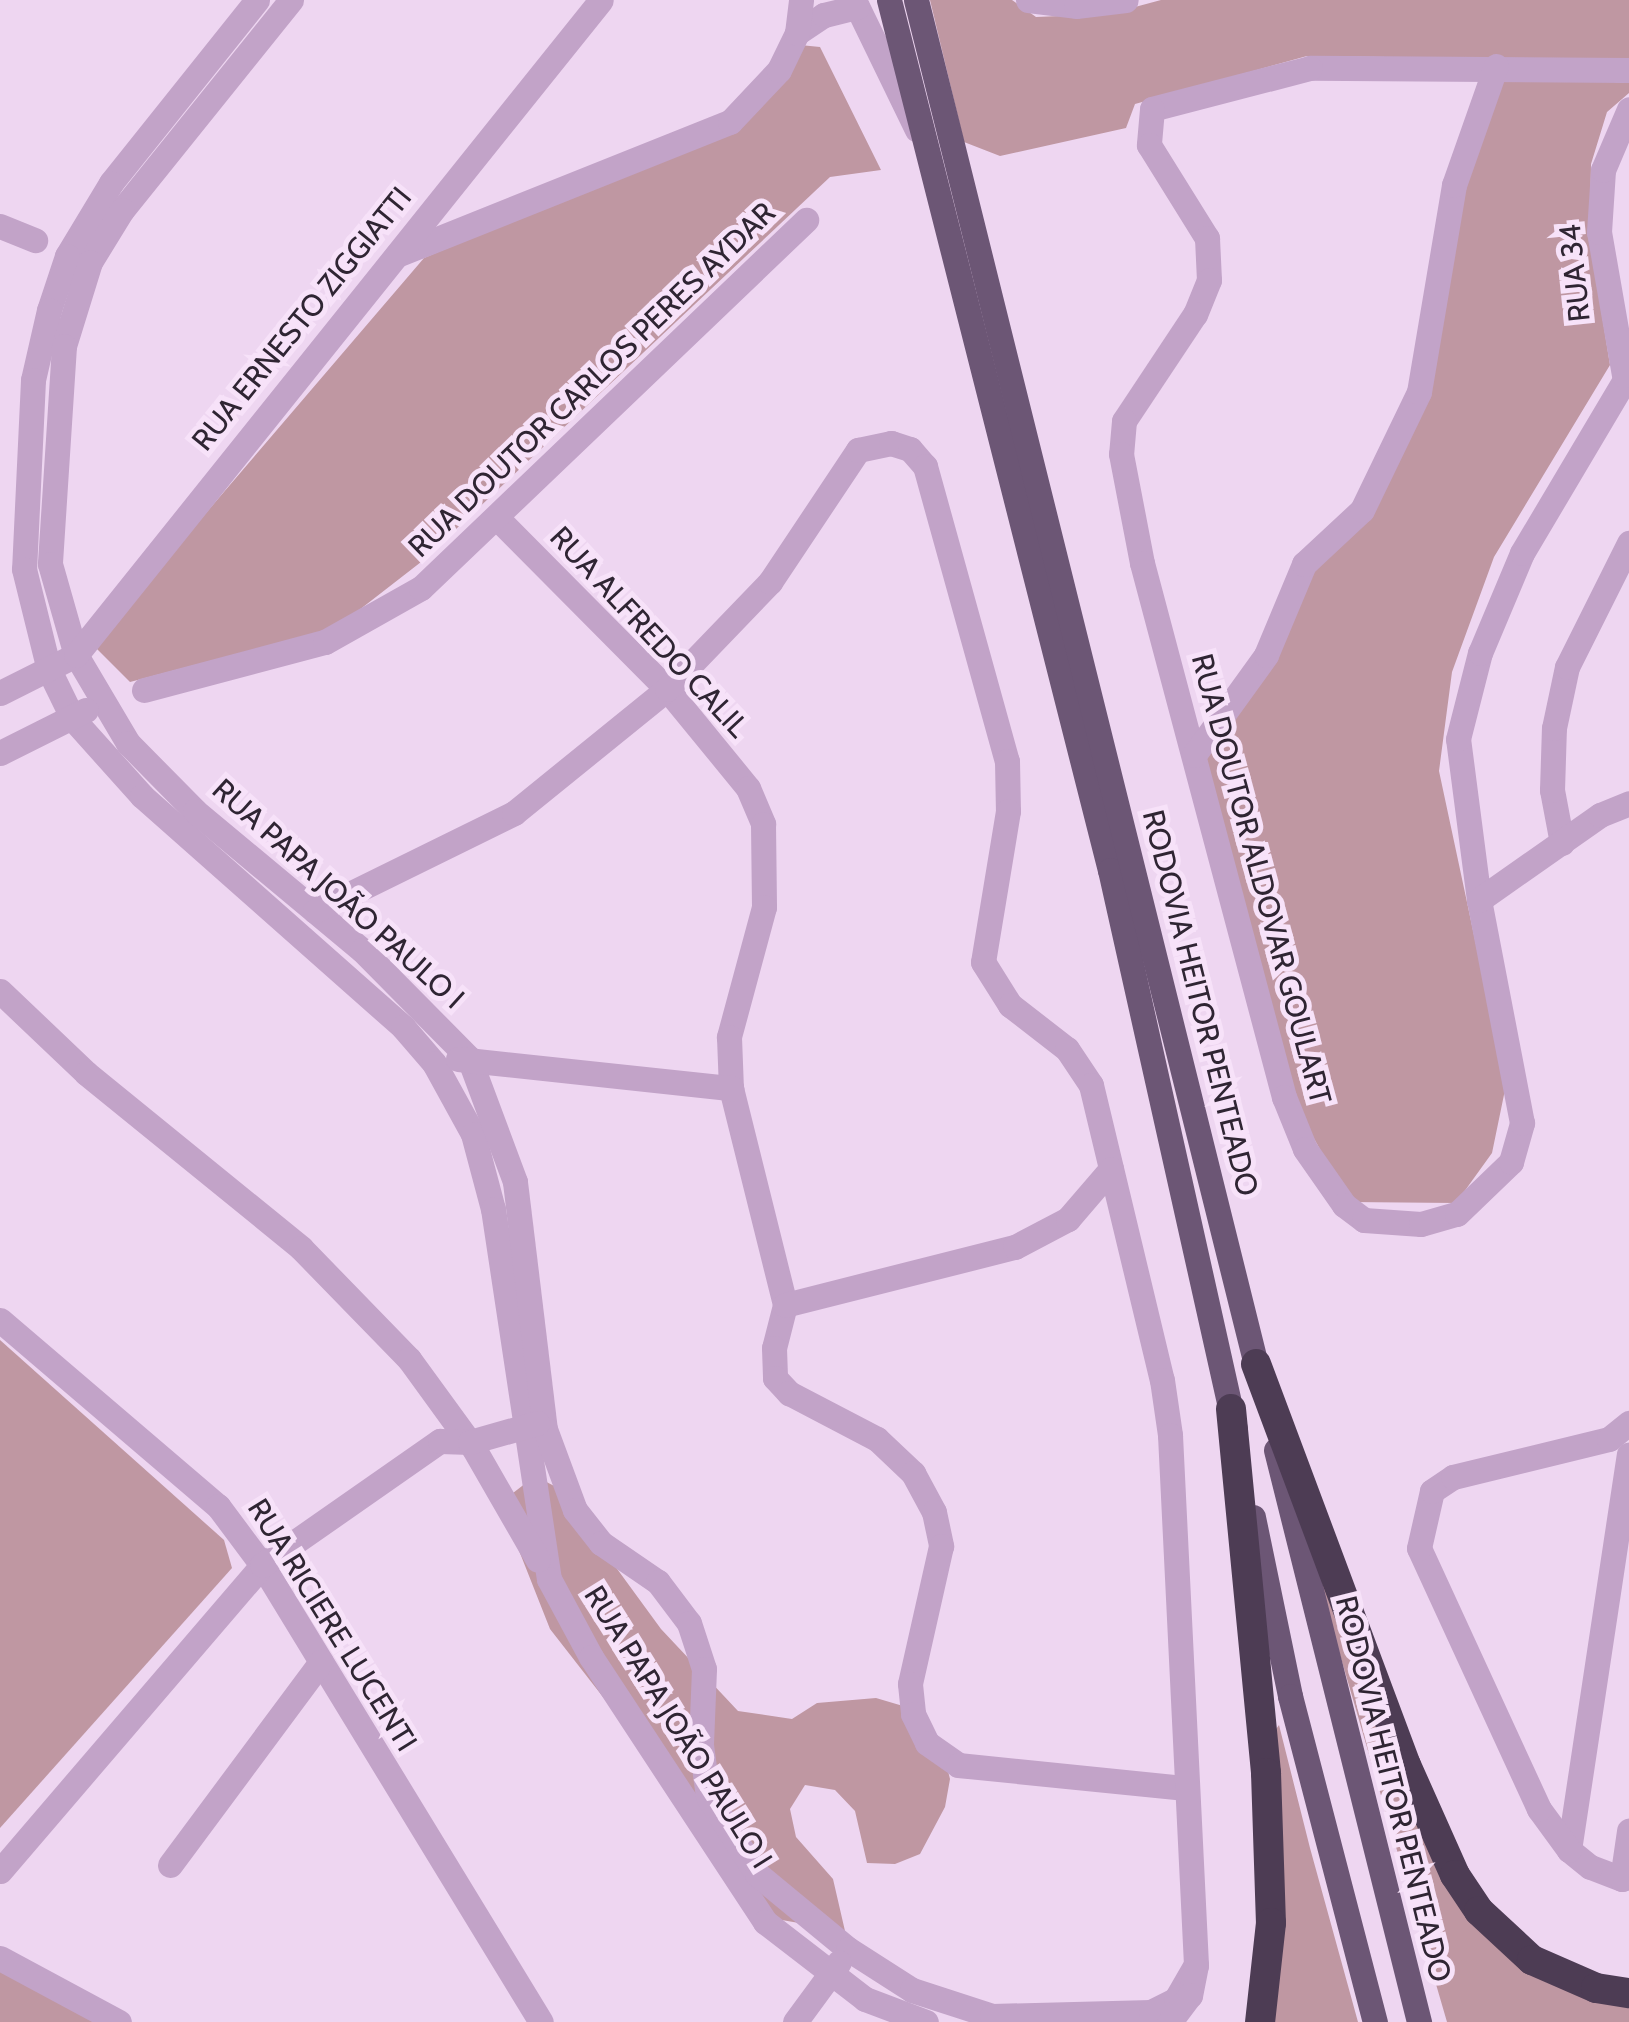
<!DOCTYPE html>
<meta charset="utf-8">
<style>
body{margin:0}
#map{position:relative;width:1629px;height:2022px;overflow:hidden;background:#eed6f1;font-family:Cabin,sans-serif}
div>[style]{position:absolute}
.green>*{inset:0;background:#bf97a2}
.minor>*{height:25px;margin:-12.5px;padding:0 12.5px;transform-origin:12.5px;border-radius:12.5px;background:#c2a3c8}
.major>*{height:25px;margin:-12.5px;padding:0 12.5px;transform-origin:12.5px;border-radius:12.5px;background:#6c5675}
.highway>*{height:30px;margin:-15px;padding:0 15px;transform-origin:15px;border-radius:15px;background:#4d3c54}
span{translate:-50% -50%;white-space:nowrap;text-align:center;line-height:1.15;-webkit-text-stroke:10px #f7e2f9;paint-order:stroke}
.street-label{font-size:30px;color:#2f2533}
</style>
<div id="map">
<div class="green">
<div style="clip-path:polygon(930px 0,1012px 0,1036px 17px,1109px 14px,1161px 0,1629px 0,1629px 60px,1307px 56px,1135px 104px,1126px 128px,1000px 156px,964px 142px)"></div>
<div style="clip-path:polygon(800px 45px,820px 47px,881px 170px,830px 177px,421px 562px,336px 628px,130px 682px,93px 645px,424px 258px,730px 128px)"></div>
<div style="clip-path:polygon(1505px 75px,1629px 83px,1629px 93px,1607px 112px,1591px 164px,1590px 240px,1610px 365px,1494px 557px,1452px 672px,1439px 771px,1506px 1085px,1492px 1153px,1456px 1203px,1349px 1202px,1290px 1095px,1202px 754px,1308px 565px,1365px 514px,1424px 396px,1462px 175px)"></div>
<div style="clip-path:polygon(0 1340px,224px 1540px,232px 1568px,0 1828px)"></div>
<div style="clip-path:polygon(535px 1476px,558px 1488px,661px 1629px,738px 1711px,792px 1719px,817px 1703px,876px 1698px,903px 1706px,943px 1751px,950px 1779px,945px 1807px,920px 1854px,895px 1864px,867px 1863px,855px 1811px,835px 1790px,805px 1785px,790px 1809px,796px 1837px,833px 1879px,845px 1931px,776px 1919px,550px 1629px,518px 1548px,513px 1493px)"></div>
<div style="clip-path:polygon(1313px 1562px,1465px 1906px,1629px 2002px,1629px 2022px,1447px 2022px)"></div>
<div style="clip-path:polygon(1279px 1725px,1310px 1848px,1358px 2022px,1273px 2022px,1283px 1944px,1272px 1735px)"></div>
<div style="clip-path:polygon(0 1958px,113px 2022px,0 2022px)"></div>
</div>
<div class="minor">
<div style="left:257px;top:0;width:234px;rotate:128.6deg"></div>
<div style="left:111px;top:183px;width:85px;rotate:121.1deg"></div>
<div style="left:67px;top:256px;width:57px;rotate:108.4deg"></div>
<div style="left:49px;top:310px;width:72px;rotate:102.9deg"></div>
<div style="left:33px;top:380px;width:189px;rotate:92.7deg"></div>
<div style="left:24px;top:569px;width:104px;rotate:76.1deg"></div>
<div style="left:49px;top:670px;width:55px;rotate:63.9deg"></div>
<div style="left:73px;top:719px;width:103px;rotate:48.1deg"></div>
<div style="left:142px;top:796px;width:349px;rotate:41.5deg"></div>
<div style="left:403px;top:1027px;width:48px;rotate:49.3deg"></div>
<div style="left:434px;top:1063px;width:81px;rotate:61.2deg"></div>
<div style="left:473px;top:1134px;width:78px;rotate:75.1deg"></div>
<div style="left:493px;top:1209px;width:374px;rotate:81.4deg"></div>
<div style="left:549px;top:1579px;width:89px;rotate:61.7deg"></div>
<div style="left:591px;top:1657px;width:317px;rotate:56.7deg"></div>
<div style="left:765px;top:1922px;width:126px;rotate:37.6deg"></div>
<div style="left:865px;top:1999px;width:65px;rotate:20.7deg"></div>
<div style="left:291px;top:0;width:270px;rotate:128.8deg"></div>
<div style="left:122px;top:210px;width:61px;rotate:121.6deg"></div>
<div style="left:90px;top:262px;width:88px;rotate:107.2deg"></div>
<div style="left:64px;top:346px;width:218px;rotate:93.7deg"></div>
<div style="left:50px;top:564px;width:95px;rotate:74.1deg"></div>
<div style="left:76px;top:655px;width:102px;rotate:59.4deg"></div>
<div style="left:128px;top:743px;width:95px;rotate:45.4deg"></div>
<div style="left:195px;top:811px;width:217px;rotate:39.8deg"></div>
<div style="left:362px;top:950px;width:152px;rotate:45.3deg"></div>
<div style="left:469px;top:1058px;width:132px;rotate:69.6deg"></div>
<div style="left:515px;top:1182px;width:249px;rotate:83.1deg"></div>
<div style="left:545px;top:1429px;width:86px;rotate:69.7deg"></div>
<div style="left:575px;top:1510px;width:42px;rotate:51.8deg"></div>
<div style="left:601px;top:1543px;width:69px;rotate:34.4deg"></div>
<div style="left:658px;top:1582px;width:51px;rotate:52.9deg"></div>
<div style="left:689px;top:1623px;width:48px;rotate:71.9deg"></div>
<div style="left:704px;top:1669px;width:76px;rotate:92.3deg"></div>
<div style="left:701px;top:1745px;width:52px;rotate:82.3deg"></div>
<div style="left:708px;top:1797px;width:91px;rotate:57.5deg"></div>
<div style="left:757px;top:1874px;width:118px;rotate:39.5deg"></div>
<div style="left:848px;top:1949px;width:76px;rotate:32.6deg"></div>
<div style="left:912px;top:1990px;width:84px;rotate:18deg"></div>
<div style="left:992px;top:2016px;width:159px;rotate:-1.4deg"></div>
<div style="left:1151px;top:2012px;width:28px;rotate:-27deg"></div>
<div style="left:1176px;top:1999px;width:39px;rotate:-60deg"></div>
<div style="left:854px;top:0;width:144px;rotate:64.1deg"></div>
<div style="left:1028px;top:0;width:48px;rotate:7.1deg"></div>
<div style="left:1076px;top:6px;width:50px;rotate:-6.8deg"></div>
<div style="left:797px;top:33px;width:32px;rotate:-34deg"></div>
<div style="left:824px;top:15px;width:34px;rotate:-14deg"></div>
<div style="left:1629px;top:70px;width:319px;rotate:-179.6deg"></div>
<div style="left:1310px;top:68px;width:163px;rotate:165.5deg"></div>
<div style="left:1152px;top:109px;width:36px;rotate:95deg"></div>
<div style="left:1149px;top:145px;width:110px;rotate:58.1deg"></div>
<div style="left:1207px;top:238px;width:42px;rotate:87.3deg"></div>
<div style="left:1209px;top:280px;width:37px;rotate:112deg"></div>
<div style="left:1195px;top:314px;width:128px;rotate:123.6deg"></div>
<div style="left:1124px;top:421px;width:33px;rotate:95deg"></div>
<div style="left:1121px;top:454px;width:111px;rotate:79.1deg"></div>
<div style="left:1142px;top:563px;width:553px;rotate:75.11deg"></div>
<div style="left:1284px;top:1097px;width:56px;rotate:68deg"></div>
<div style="left:1305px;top:1149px;width:68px;rotate:55.1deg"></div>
<div style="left:1344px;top:1205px;width:25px;rotate:37deg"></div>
<div style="left:1364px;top:1220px;width:57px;rotate:4deg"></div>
<div style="left:1421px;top:1224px;width:37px;rotate:-16deg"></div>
<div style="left:1457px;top:1214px;width:75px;rotate:-43.9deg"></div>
<div style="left:1511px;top:1162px;width:41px;rotate:-74.2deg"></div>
<div style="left:1522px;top:1123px;width:227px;rotate:-100.9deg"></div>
<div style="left:1479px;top:900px;width:162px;rotate:-97.4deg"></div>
<div style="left:1458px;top:739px;width:89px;rotate:-75.7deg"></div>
<div style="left:1480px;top:653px;width:108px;rotate:-67.2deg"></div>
<div style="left:1522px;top:553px;width:209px;rotate:-59.3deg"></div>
<div style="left:0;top:226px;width:38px;rotate:22deg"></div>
<div style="left:397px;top:255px;width:359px;rotate:-21.8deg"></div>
<div style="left:730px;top:122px;width:71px;rotate:-46.7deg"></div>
<div style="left:779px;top:70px;width:41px;rotate:-64.1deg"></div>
<div style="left:797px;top:33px;width:33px;rotate:-83deg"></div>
<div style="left:1624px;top:375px;width:145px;rotate:-99.9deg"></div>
<div style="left:1599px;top:232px;width:62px;rotate:-86.3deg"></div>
<div style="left:1603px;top:170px;width:66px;rotate:-66.9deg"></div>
<div style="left:497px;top:518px;width:241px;rotate:45.2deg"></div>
<div style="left:667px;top:689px;width:128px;rotate:50.7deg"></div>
<div style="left:748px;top:788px;width:39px;rotate:67deg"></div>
<div style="left:763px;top:824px;width:83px;rotate:89.3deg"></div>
<div style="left:764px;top:907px;width:135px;rotate:105.1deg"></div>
<div style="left:729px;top:1037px;width:51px;rotate:87.8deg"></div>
<div style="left:731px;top:1088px;width:224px;rotate:76deg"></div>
<div style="left:785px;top:1305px;width:44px;rotate:104.3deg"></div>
<div style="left:774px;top:1348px;width:30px;rotate:88deg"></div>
<div style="left:775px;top:1378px;width:21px;rotate:47deg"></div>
<div style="left:789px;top:1393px;width:99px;rotate:27.6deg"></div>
<div style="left:877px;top:1439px;width:50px;rotate:43.4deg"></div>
<div style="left:913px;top:1473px;width:44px;rotate:61.7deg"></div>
<div style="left:934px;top:1512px;width:35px;rotate:78deg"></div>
<div style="left:941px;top:1546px;width:141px;rotate:102.7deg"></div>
<div style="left:910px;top:1684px;width:30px;rotate:84deg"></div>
<div style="left:913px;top:1714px;width:32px;rotate:64deg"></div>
<div style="left:927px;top:1743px;width:38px;rotate:35deg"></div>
<div style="left:958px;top:1765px;width:229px;rotate:5.8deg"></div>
<div style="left:144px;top:690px;width:187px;rotate:-14.9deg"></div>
<div style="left:325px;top:642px;width:110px;rotate:-29.4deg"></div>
<div style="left:421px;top:588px;width:533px;rotate:-43.71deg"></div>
<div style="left:0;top:693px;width:85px;rotate:-26.6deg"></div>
<div style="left:76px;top:655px;width:839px;rotate:-51.29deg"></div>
<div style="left:0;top:753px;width:96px;rotate:-26.6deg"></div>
<div style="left:1194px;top:755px;width:123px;rotate:-54.2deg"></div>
<div style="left:1266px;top:655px;width:99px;rotate:-67.3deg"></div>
<div style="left:1304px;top:564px;width:79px;rotate:-43deg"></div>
<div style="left:1362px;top:510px;width:131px;rotate:-64.2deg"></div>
<div style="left:1419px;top:392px;width:210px;rotate:-80.4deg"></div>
<div style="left:1454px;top:185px;width:126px;rotate:-70.6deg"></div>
<div style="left:1562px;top:843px;width:54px;rotate:-100.7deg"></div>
<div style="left:1552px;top:790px;width:62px;rotate:-88.2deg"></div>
<div style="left:1554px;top:728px;width:62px;rotate:-78deg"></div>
<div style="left:1567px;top:667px;width:139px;rotate:-63.4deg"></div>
<div style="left:1479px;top:900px;width:148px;rotate:-35.1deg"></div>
<div style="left:1600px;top:815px;width:31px;rotate:-22deg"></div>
<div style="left:315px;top:911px;width:222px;rotate:-26.2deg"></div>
<div style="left:514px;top:813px;width:197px;rotate:-39deg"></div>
<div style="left:667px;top:689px;width:149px;rotate:-46.1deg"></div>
<div style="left:770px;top:582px;width:159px;rotate:-56.3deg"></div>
<div style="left:858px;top:450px;width:34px;rotate:-12deg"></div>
<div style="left:891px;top:443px;width:20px;rotate:18deg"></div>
<div style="left:910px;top:449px;width:23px;rotate:49deg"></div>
<div style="left:925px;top:466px;width:306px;rotate:74.5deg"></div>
<div style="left:1007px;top:761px;width:50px;rotate:88.9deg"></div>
<div style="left:1008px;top:811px;width:153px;rotate:99.4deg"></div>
<div style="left:983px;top:962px;width:51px;rotate:57.9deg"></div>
<div style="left:1010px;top:1005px;width:72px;rotate:37.7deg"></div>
<div style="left:1067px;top:1049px;width:43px;rotate:56.3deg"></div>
<div style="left:1091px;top:1085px;width:303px;rotate:76.5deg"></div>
<div style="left:1162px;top:1380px;width:56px;rotate:81.7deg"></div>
<div style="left:1170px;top:1435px;width:531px;rotate:87.19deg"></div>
<div style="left:1196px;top:1965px;width:31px;rotate:101deg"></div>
<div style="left:1190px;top:1995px;width:34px;rotate:127deg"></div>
<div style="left:0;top:991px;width:119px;rotate:43.6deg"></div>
<div style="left:86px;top:1073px;width:277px;rotate:39.1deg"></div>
<div style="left:301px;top:1248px;width:155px;rotate:45.8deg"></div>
<div style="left:409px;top:1359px;width:109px;rotate:54deg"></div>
<div style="left:473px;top:1447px;width:130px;rotate:60.1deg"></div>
<div style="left:458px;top:1059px;width:275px;rotate:6.1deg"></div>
<div style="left:785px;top:1305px;width:237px;rotate:-14.2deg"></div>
<div style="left:1015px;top:1247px;width:60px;rotate:-27.8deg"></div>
<div style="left:1068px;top:1219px;width:66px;rotate:-49.3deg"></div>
<div style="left:0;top:1320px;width:287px;rotate:40.5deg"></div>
<div style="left:218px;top:1506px;width:74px;rotate:53.3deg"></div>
<div style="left:262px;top:1565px;width:535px;rotate:58.6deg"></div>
<div style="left:1569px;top:1850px;width:400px;rotate:-81.4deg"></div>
<div style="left:170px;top:1865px;width:253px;rotate:-53.4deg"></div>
<div style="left:0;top:1871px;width:403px;rotate:-49.4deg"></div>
<div style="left:262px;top:1565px;width:217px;rotate:-34.9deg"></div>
<div style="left:440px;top:1441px;width:30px;rotate:2deg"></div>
<div style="left:470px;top:1442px;width:70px;rotate:-15.8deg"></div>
<div style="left:1622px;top:1879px;width:34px;rotate:-159deg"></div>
<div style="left:1590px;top:1867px;width:27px;rotate:-141deg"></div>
<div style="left:1569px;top:1850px;width:51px;rotate:-126.2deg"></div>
<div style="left:1539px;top:1809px;width:287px;rotate:-114.7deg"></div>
<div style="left:1419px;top:1548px;width:58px;rotate:-77.2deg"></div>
<div style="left:1432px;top:1491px;width:25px;rotate:-34deg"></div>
<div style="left:1453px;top:1477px;width:161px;rotate:-13.7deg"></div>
<div style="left:1609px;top:1439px;width:26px;rotate:-39deg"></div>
<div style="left:1622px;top:1879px;width:49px;rotate:-81.7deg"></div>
<div style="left:0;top:1958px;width:135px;rotate:28.3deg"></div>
<div style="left:795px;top:2022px;width:74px;rotate:-53.7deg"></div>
</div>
<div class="major">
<div style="left:889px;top:0;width:898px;rotate:75.75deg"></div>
<div style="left:1110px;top:870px;width:573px;rotate:77.4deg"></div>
<div style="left:916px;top:0;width:1423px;rotate:76.01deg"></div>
<div style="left:1276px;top:1450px;width:590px;rotate:75.96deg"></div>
<div style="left:1253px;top:1517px;width:183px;rotate:78.3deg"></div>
<div style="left:1290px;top:1696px;width:337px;rotate:75.4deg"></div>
</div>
<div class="highway">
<div style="left:1256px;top:1364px;width:428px;rotate:69.5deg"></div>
<div style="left:1406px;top:1765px;width:120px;rotate:66deg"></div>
<div style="left:1455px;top:1875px;width:43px;rotate:56.3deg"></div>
<div style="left:1479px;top:1911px;width:72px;rotate:42.8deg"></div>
<div style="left:1532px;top:1960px;width:70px;rotate:23.6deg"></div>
<div style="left:1596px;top:1988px;width:33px;rotate:9deg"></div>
<div style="left:1231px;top:1409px;width:366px;rotate:84.5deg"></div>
<div style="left:1266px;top:1773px;width:150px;rotate:88.1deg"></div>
<div style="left:1271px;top:1923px;width:100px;rotate:96.3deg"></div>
</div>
<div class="street-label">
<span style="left:1575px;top:273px;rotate:-96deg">RUA 34</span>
<span style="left:302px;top:319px;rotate:-51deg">RUA ERNESTO ZIGGIATTI</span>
<span style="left:592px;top:380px;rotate:-44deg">RUA DOUTOR CARLOS PERES AYDAR</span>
<span style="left:649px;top:632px;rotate:47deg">RUA ALFREDO CALIL</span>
<span style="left:1261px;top:879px;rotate:75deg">RUA DOUTOR ALDOVAR GOULART</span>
<span style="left:338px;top:894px;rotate:42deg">RUA PAPA JOÃO PAULO I</span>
<span style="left:1200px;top:1003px;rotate:76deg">RODOVIA HEITOR PENTEADO</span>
<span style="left:332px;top:1625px;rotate:58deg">RUA RICIERE LUCENTI</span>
<span style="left:678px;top:1727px;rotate:58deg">RUA PAPA JOÃO PAULO I</span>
<span style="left:1393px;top:1789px;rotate:76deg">RODOVIA HEITOR PENTEADO</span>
</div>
</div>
